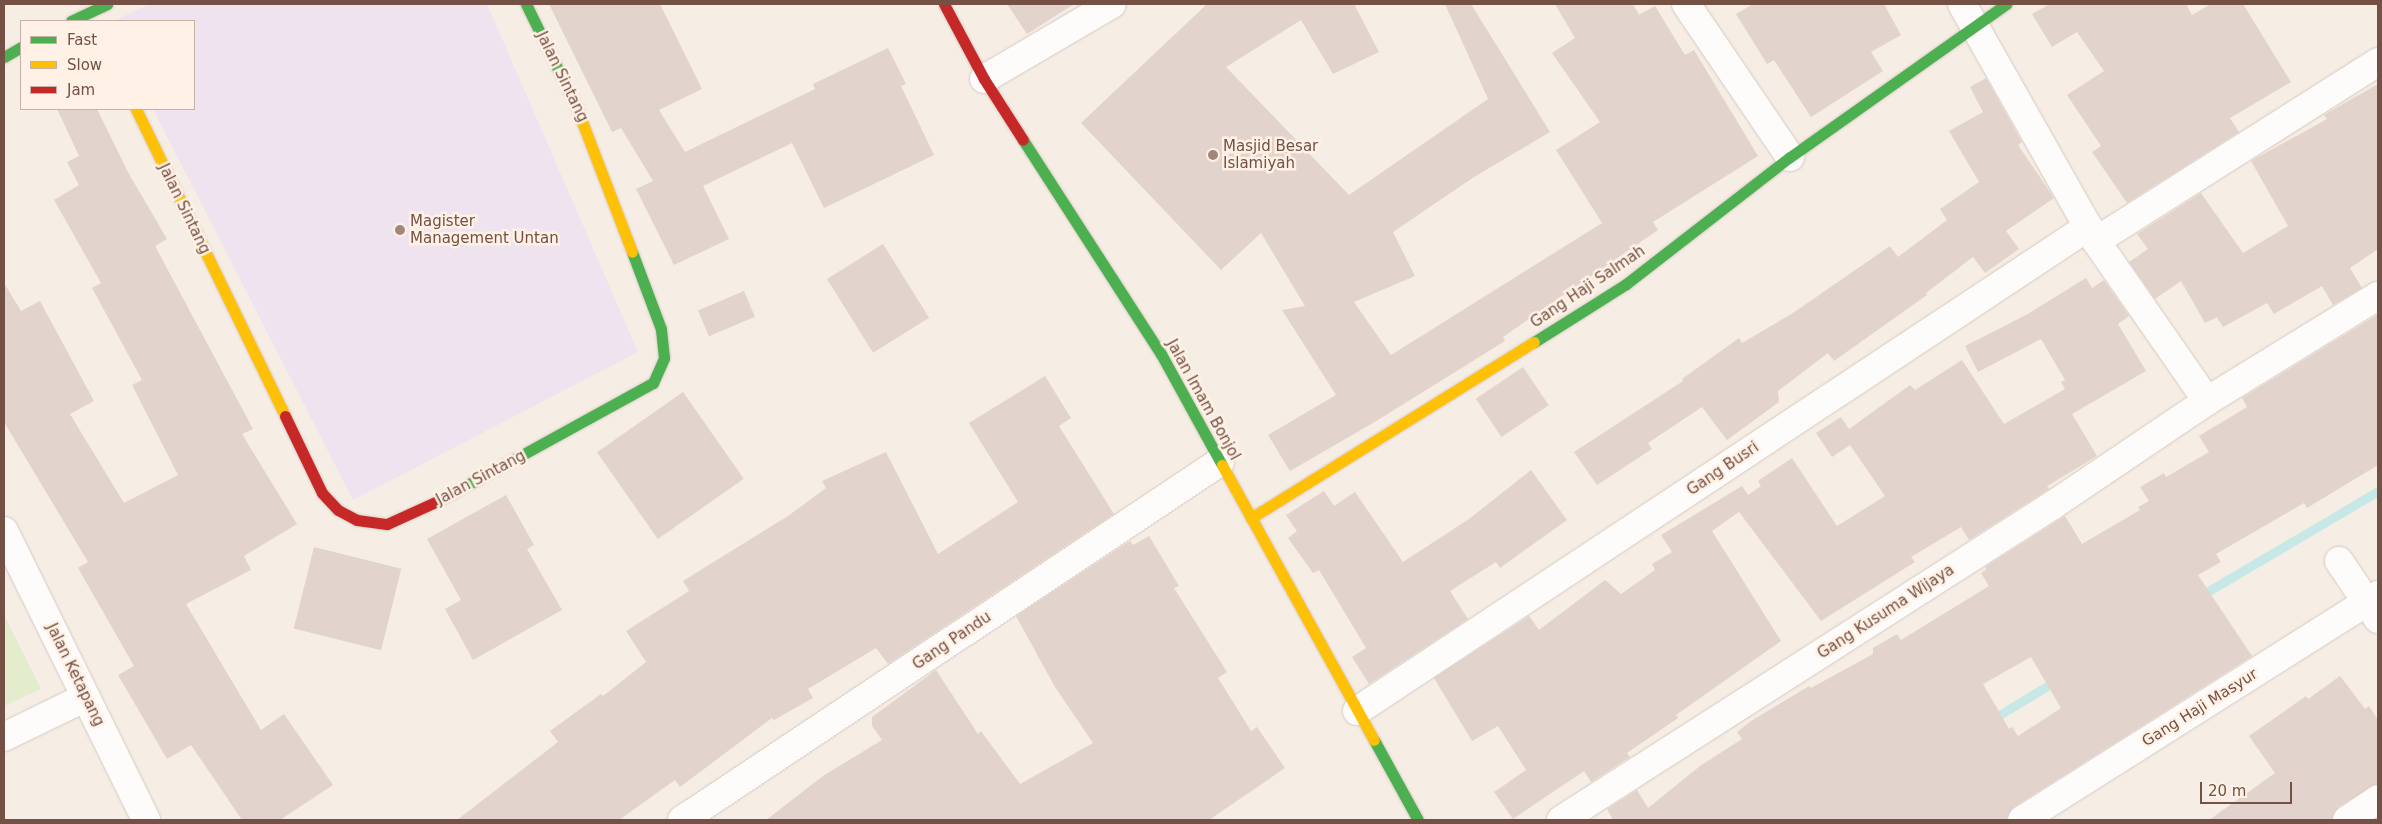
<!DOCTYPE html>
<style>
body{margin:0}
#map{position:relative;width:2382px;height:824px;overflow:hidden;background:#f6ede4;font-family:"DejaVu Sans",sans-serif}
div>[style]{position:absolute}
.education>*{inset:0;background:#efe3f0}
.green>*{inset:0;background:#e4ecce}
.stream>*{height:9px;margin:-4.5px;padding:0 4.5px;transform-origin:4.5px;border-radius:4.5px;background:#c6e8e6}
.building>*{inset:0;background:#e2d4cc;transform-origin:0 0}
.roads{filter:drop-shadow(0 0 1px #d7cac3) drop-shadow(0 0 1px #d7cac3)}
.street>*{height:28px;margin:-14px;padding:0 14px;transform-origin:14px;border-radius:14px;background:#fefcfb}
.fast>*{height:11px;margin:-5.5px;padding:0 5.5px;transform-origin:5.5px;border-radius:5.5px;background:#4caf50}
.slow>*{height:11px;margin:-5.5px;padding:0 5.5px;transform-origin:5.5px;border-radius:5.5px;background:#ffc107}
.jam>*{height:11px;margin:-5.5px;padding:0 5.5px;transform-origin:5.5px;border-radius:5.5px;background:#c62828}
.dots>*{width:14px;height:14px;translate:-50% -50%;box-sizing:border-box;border:2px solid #fff1e5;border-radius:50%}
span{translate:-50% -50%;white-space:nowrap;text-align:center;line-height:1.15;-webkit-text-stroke:5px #fff1e5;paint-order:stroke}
.street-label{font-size:15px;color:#745045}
.poi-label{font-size:15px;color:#745045}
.left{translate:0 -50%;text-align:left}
.frame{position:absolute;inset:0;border:5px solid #745045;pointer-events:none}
.legend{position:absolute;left:20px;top:20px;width:175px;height:90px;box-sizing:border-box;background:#fff1e5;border:1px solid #c7b1a5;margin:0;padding:6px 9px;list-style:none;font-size:15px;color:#745045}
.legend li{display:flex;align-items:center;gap:10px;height:25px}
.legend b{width:25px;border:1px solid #c7b1a5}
.scale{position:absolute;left:2200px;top:782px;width:92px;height:22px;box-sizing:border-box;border:2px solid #745045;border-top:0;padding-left:6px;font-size:15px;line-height:18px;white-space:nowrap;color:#745045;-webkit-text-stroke:4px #fff1e5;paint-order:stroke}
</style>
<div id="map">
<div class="education">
<div style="clip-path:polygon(150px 4px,487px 4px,638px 352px,353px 500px,153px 109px,194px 109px,194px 21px,114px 21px)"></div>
</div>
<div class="green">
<div style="clip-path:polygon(4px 615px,41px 689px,4px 706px)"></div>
</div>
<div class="stream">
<div style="left:2200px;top:596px;width:207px;rotate:-30.5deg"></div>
<div style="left:1991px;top:720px;width:77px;rotate:-31.2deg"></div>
</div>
<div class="building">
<div style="clip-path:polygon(549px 4px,660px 4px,702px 89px,659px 110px,685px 152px,815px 89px,813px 84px,888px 48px,906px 84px,901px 86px,934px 155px,824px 208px,792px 143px,703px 186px,729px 239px,674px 265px,636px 189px,653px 181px,621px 128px,612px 132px)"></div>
<div style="clip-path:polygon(1007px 4px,1074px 4px,1027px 34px)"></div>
<div style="clip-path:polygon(1207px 4px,1354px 4px,1379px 52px,1333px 74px,1301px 20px,1226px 67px,1349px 195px,1488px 99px,1445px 4px,1471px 4px,1550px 132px,1474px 177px,1393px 232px,1415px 276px,1354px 302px,1391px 355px,1602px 223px,1556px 150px,1600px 122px,1552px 53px,1575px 38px,1555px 4px,1633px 4px,1639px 15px,1655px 6px,1685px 55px,1694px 50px,1758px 156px,1653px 222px,1658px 230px,1503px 337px,1505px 341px,1373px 423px,1290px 471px,1268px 435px,1336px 395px,1282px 310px,1305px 306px,1261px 233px,1221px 270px,1081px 123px)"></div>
<div style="clip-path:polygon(1753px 4px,1884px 4px,1901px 35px,1871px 52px,1883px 71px,1811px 117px,1774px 60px,1767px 64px,1736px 14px)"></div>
<div style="clip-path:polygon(2050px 4px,2186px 4px,2192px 15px,2211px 4px,2243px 4px,2291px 82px,2230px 118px,2239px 132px,2127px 203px,2092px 152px,2101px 146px,2067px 95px,2104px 71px,2077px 32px,2052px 47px,2032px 14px)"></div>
<div style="clip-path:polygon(1986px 78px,2022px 142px,2018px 145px,2054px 198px,2006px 231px,2019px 249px,1985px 273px,1973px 257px,1926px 293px,1927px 295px,1834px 361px,1828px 353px,1778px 391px,1779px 402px,1727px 440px,1702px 407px,1648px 443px,1652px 449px,1597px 485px,1574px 452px,1683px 381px,1682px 379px,1739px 338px,1742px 343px,1793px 313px,1890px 246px,1898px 257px,1947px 220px,1940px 209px,1979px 182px,1949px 131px,1983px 112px,1970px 87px)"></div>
<div style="clip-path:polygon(2378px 84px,2378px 249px,2350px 268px,2362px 288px,2333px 305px,2322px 286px,2274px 314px,2267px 303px,2223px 327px,2217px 317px,2205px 323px,2181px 281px,2155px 299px,2129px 262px,2148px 249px,2137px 234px,2201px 193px,2243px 253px,2288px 226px,2251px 161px,2327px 119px,2324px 115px)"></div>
<div style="clip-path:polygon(57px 109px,97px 109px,129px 174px,167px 239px,155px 246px,253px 429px,242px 434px,297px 524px,244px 556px,251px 570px,186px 604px,261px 730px,284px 714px,333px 785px,280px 820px,242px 820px,191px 745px,167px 759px,118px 675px,134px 666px,78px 568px,88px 562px,4px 422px,4px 283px,21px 311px,40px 301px,94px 401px,70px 414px,124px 503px,178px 475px,132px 385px,142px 380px,92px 288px,101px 283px,54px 200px,79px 185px,67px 162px,79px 156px)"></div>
<div style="left:883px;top:244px;width:87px;height:66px;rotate:58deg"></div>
<div style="clip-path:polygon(2086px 278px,2092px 288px,2104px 280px,2129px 316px,2118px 324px,2146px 371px,2072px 414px,2097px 456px,2047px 486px,2049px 489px,1969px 540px,1961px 527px,1911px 557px,1915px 562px,1821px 621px,1739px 512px,1712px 531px,1781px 641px,1676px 715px,1678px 718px,1627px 753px,1630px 757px,1591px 782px,1584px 771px,1513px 819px,1494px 792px,1526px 770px,1498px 726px,1472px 741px,1434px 678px,1529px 616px,1539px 630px,1605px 580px,1621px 594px,1655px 570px,1652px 564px,1672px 552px,1661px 535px,1742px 486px,1748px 495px,1761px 486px,1758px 481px,1792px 458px,1837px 526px,1885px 496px,1850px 445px,1832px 457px,1816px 433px,1841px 417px,1849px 429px,1910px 385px,1915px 390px,1962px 360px,2004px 424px,2065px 389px,2061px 382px,2065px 380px,2041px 339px,1978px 372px,1965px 346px,2026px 315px)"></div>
<div style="left:744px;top:291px;width:28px;height:50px;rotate:67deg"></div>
<div style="clip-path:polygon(evenodd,2377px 315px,2378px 465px,2307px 508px,2304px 503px,2216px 554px,2221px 562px,2198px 575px,2252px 656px,2014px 807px,2006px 820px,1613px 820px,1607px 809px,1637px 790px,1648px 808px,1700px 766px,1742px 739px,1737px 732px,1751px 721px,1809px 686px,1811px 688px,1873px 654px,1873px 648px,1897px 634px,1901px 640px,1989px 586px,1981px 573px,1986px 570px,1985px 567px,2065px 516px,2082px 544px,2140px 510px,2138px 507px,2149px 501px,2140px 487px,2164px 473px,2166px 477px,2209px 452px,2199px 436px,2247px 407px,2242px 398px,2377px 315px,2031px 657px,2061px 708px,2018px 736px,2012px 727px,2009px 729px,1983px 684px,2031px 657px)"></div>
<div style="left:1523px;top:367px;width:46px;height:57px;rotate:56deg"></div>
<div style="clip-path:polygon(1045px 376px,1071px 418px,1059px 426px,1114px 514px,888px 664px,876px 648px,808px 689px,813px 698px,774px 720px,772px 718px,680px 787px,675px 780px,619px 820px,457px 820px,558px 742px,550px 731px,601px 694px,603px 696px,646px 662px,626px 631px,689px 591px,683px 581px,788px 516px,826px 488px,822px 481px,886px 452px,938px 554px,1018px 502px,969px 423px)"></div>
<div style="left:683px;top:392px;width:106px;height:105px;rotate:55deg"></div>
<div style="clip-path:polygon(1531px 470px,1567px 520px,1500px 568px,1496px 562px,1450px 591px,1468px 619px,1369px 684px,1352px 657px,1366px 648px,1319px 570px,1313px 573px,1288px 538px,1297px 531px,1286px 515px,1324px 491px,1334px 506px,1355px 492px,1403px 562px,1469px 519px)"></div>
<div style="clip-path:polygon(506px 495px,534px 545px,527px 549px,562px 610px,473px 660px,445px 609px,461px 600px,427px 539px)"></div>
<div style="clip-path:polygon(1149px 536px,1179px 586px,1174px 588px,1227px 672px,1218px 678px,1251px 731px,1257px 727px,1285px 768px,1209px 820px,766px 820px,823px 776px,882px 740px,872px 726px,872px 717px,936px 670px,978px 734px,981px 731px,1020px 784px,1093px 743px,1055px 687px,1016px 616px,1130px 541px,1133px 545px)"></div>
<div style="left:314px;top:547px;width:90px;height:84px;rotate:14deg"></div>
<div style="clip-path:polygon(2340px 676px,2365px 709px,2369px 706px,2378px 720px,2378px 784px,2338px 807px,2332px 820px,2209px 820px,2275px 773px,2249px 736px,2306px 696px,2308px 699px)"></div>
</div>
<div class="roads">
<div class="street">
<div style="left:1686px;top:4px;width:185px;rotate:55.8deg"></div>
<div style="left:1962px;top:4px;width:272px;rotate:60.5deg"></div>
<div style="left:2096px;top:241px;width:195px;rotate:55.2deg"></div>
<div style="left:2207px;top:401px;width:201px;rotate:-31.6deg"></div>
<div style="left:984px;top:79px;width:148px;rotate:-30.4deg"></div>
<div style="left:2096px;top:241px;width:334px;rotate:-32.4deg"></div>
<div style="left:4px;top:531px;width:322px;rotate:63.8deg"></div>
<div style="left:2339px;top:561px;width:70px;rotate:56.1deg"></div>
<div style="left:1357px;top:711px;width:877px;rotate:-33.51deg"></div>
<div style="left:4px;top:737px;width:91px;rotate:-26deg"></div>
<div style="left:682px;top:820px;width:646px;rotate:-33.64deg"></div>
<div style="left:1561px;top:820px;width:584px;rotate:-32.63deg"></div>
<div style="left:2053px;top:505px;width:186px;rotate:-34deg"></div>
<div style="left:2022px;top:820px;width:421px;rotate:-32.3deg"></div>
<div style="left:2347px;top:820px;width:37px;rotate:-34deg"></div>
</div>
<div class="fast">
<div style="left:526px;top:4px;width:114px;rotate:63.9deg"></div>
<div style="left:71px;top:21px;width:40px;rotate:-25deg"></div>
<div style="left:4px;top:57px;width:20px;rotate:-30deg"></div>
<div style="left:1023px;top:140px;width:255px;rotate:57.2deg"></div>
<div style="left:1161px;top:354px;width:127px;rotate:61.2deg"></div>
<div style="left:1534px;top:342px;width:109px;rotate:-32.2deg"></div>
<div style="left:1626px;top:284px;width:207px;rotate:-37.8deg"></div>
<div style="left:1790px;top:157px;width:265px;rotate:-35.3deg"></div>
<div style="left:440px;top:500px;width:243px;rotate:-28.8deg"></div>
<div style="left:653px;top:383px;width:27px;rotate:-66deg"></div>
<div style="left:664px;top:358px;width:29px;rotate:-96deg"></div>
<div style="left:661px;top:329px;width:82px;rotate:-110.6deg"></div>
<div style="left:1374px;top:740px;width:91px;rotate:61.2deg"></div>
</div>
<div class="slow">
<div style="left:576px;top:106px;width:156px;rotate:69deg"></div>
<div style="left:136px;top:109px;width:341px;rotate:64.1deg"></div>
<div style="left:1222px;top:465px;width:314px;rotate:61.1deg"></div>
<div style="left:1251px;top:518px;width:333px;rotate:-31.9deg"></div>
</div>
<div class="jam">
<div style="left:944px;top:4px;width:85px;rotate:61.9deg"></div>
<div style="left:984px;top:79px;width:72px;rotate:57.4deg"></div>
<div style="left:285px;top:416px;width:85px;rotate:64.3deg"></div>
<div style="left:322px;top:493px;width:23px;rotate:47deg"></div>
<div style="left:338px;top:510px;width:21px;rotate:28deg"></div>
<div style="left:357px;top:520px;width:30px;rotate:8deg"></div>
<div style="left:387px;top:524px;width:58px;rotate:-24.4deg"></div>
</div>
</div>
<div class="dots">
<div style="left:1213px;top:155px;background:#a2877d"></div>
<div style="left:400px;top:230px;background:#a2877d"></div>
</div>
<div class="street-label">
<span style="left:562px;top:77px;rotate:64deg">Jalan Sintang</span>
<span style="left:184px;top:209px;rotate:64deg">Jalan Sintang</span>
<span style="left:1588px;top:287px;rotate:-34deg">Gang Haji Salmah</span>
<span style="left:1203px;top:400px;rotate:61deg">Jalan Imam Bonjol</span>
<span style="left:1723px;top:469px;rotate:-34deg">Gang Busri</span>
<span style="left:481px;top:478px;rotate:-28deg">Jalan Sintang</span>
<span style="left:1886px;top:612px;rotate:-33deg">Gang Kusuma Wijaya</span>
<span style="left:952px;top:641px;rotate:-34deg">Gang Pandu</span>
<span style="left:75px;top:675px;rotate:64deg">Jalan Ketapang</span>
<span style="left:2200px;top:708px;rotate:-32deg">Gang Haji Masyur</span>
</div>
<div class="poi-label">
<span class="left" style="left:1223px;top:155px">Masjid Besar<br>Islamiyah</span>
<span class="left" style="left:410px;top:230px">Magister<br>Management Untan</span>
</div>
<div class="frame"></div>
<ul class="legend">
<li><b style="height:6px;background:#4caf50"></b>Fast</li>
<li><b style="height:6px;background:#ffc107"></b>Slow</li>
<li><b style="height:6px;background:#c62828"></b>Jam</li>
</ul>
<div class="scale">20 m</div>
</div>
